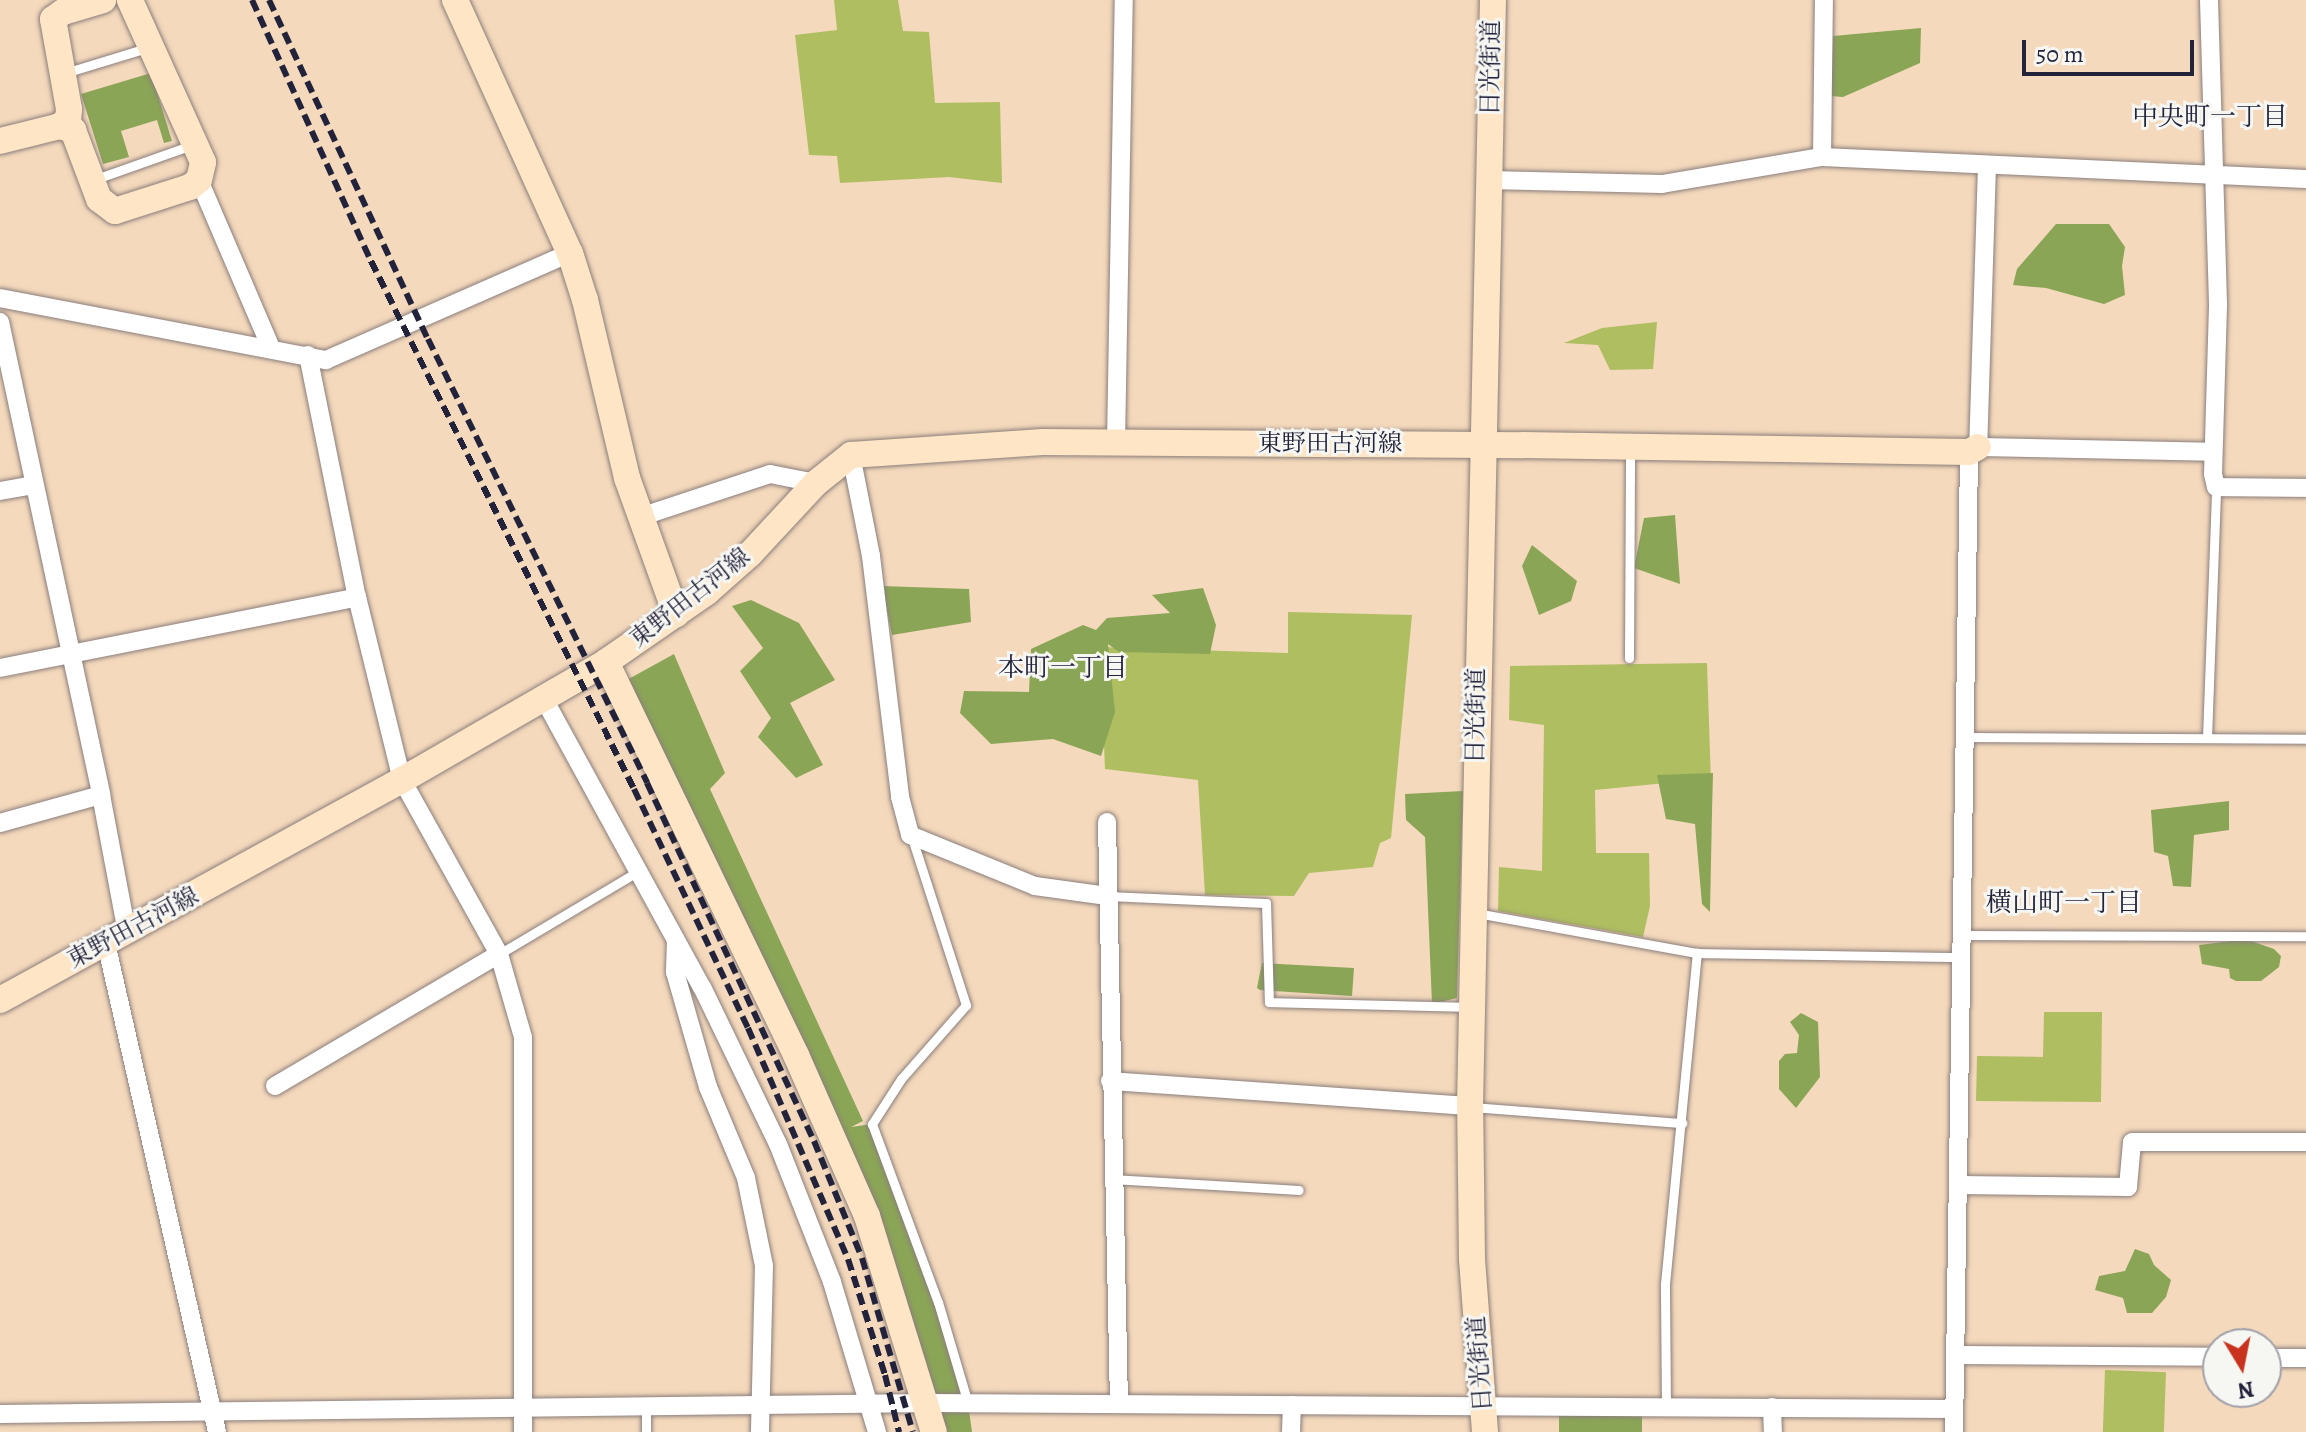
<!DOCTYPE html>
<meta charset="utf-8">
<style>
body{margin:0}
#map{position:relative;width:2306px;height:1432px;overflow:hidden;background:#f4d9bc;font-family:Alegreya,"Noto Serif JP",serif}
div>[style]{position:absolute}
.green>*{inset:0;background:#afbe61;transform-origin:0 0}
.forest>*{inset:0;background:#8ba557;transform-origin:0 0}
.roads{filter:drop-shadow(0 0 2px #8b7e7c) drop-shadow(0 0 2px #8b7e7c)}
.lane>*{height:9px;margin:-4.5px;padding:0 4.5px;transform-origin:4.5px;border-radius:4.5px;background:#fff}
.street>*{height:18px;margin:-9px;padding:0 9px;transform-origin:9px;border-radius:9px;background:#fff}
.secondary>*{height:26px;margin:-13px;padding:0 13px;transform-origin:13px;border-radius:13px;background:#fde5c5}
.rail>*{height:6px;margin-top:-3px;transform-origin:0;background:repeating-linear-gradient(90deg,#22223b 0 12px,transparent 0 18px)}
span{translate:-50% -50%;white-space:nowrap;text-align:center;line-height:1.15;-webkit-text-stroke:6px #f6f6f2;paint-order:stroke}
.street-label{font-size:24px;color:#22223b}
.neighbourhood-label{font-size:26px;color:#22223b}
.north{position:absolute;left:2202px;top:1328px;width:80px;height:80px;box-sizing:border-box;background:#f6f6f2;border:2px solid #a1a1a9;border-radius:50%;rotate:170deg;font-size:22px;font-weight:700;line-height:32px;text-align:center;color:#22223b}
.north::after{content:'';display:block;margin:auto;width:28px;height:36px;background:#c8321e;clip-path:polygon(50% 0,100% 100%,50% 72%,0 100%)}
.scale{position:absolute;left:2022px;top:40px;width:172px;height:36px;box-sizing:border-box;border:4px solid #22223b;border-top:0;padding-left:10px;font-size:24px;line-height:28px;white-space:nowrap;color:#22223b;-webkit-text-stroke:6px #f6f6f2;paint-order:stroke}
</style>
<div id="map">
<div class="green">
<div style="clip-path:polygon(834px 0,898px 0,903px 31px,929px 32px,935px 103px,1000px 102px,1002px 183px,949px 177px,840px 183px,837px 156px,809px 155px,795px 35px,837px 30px)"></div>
<div style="clip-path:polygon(1657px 322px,1653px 369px,1610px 370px,1598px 345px,1564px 343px,1602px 328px)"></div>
<div style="clip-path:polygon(1288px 612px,1412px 615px,1391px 838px,1380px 843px,1373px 867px,1309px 873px,1294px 896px,1205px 895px,1198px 780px,1105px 769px,1100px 647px,1288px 653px)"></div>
<div style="clip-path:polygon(1707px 663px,1712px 812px,1666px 783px,1595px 790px,1596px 853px,1649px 853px,1650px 906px,1643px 937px,1498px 911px,1499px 867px,1542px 871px,1544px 725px,1509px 720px,1510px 666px)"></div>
<div style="clip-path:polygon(2044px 1012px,2102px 1012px,2101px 1102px,1976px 1101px,1977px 1056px,2043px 1057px)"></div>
<div style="left:2105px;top:1370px;width:61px;height:62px;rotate:2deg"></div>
</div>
<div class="forest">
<div style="clip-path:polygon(1921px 28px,1920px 63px,1843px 97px,1830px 96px,1833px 36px)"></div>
<div style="clip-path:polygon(151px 73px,172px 141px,164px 143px,157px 120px,121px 131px,129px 157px,103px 164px,81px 94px)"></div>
<div style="clip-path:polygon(2056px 224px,2109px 224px,2125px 247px,2122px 266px,2125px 295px,2104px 304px,2046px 288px,2013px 285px,2017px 269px)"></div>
<div style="clip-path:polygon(1675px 515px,1680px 584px,1634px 568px,1644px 518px)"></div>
<div style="clip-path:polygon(1532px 545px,1577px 581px,1571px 601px,1539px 615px,1522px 566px)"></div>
<div style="clip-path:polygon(882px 586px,969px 589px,971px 622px,892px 635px)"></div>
<div style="clip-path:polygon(1203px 588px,1216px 625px,1210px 654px,1119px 652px,1108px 644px,1115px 712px,1101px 756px,1053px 739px,991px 744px,960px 713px,964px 691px,1029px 692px,1031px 649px,1083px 625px,1096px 630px,1107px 618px,1170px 613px,1152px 595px)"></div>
<div style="clip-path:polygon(751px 600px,799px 623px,835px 680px,790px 703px,823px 765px,796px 778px,758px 737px,771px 718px,740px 671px,763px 648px,732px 606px)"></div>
<div style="clip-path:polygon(674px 654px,725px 773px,710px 789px,863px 1121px,851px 1127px,872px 1124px,968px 1403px,972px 1432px,934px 1432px,867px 1216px,625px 681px)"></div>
<div style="clip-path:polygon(1713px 773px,1712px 812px,1710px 912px,1702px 904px,1695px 824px,1666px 819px,1657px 775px)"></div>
<div style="clip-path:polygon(1463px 791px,1457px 998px,1432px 1004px,1425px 837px,1406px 820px,1405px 794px)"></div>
<div style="clip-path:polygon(2229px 801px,2229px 830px,2194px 835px,2191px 887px,2173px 886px,2168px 856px,2154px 852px,2151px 810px)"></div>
<div style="clip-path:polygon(2231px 941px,2251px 941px,2274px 949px,2281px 956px,2279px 967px,2261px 981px,2236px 981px,2230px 978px,2229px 969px,2202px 964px,2199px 945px)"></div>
<div style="clip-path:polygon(1262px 963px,1354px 968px,1352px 996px,1260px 990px,1257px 988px)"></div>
<div style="clip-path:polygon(1801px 1013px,1818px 1022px,1820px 1077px,1796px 1108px,1779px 1089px,1779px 1061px,1785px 1054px,1797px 1053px,1799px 1035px,1790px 1022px)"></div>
<div style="clip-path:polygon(2135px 1249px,2149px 1254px,2154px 1265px,2171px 1280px,2166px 1297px,2152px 1313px,2127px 1313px,2123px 1298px,2095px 1290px,2099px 1276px,2125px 1271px)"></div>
<div style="left:1559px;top:1416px;width:83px;height:16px"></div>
</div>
<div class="roads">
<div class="lane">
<div style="left:65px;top:73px;width:89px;rotate:-17deg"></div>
<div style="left:93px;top:180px;width:105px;rotate:-19.5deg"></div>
<div style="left:1629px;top:658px;width:208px;rotate:-89.7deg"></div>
<div style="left:1965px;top:737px;width:341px;rotate:0.3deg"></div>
<div style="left:2207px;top:738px;width:251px;rotate:-87.9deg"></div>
<div style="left:912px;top:838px;width:176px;rotate:72.1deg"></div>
<div style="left:966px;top:1005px;width:98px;rotate:131.3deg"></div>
<div style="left:901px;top:1079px;width:54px;rotate:122.8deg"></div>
<div style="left:872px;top:1124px;width:190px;rotate:69.7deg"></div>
<div style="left:938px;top:1302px;width:105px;rotate:73.5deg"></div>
<div style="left:1107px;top:896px;width:159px;rotate:2.5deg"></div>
<div style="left:1266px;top:903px;width:99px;rotate:88.3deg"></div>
<div style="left:1269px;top:1002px;width:199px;rotate:1.4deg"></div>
<div style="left:1476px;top:913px;width:225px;rotate:10.3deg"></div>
<div style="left:1697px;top:953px;width:264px;rotate:0.9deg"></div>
<div style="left:1963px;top:935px;width:343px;rotate:0.2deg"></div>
<div style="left:499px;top:954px;width:163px;rotate:-30.7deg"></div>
<div style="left:1473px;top:1107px;width:210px;rotate:4.4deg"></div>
<div style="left:1112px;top:1179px;width:187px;rotate:3.4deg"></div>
<div style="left:646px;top:1407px;width:25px;rotate:90deg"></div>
<div style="left:1666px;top:1407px;width:123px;rotate:-90.5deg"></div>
<div style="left:1665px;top:1284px;width:333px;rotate:-84.5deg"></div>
</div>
<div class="street">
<div style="left:2209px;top:0;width:306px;rotate:88.3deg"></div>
<div style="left:2218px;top:306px;width:168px;rotate:91.7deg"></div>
<div style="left:2213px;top:474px;width:13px;rotate:77deg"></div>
<div style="left:2216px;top:487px;width:90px;rotate:0.6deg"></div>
<div style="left:1822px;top:157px;width:157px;rotate:-89.3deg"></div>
<div style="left:1987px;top:166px;width:281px;rotate:91.8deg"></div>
<div style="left:1978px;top:447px;width:235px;rotate:1.2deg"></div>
<div style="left:199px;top:180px;width:181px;rotate:66.8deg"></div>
<div style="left:1488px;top:180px;width:174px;rotate:1.3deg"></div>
<div style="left:1662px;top:184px;width:162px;rotate:-9.6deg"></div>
<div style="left:1822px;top:157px;width:484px;rotate:2.6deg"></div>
<div style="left:0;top:298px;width:332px;rotate:10.8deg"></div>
<div style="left:326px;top:360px;width:266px;rotate:-23.7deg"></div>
<div style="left:0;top:322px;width:484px;rotate:77.9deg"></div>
<div style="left:101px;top:795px;width:139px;rotate:79.3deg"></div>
<div style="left:308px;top:355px;width:247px;rotate:78.6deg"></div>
<div style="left:357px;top:597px;width:188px;rotate:76.2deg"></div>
<div style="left:402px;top:780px;width:199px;rotate:60.9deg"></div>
<div style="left:499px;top:954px;width:86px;rotate:73.9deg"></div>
<div style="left:523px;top:1037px;width:395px;rotate:90deg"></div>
<div style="left:1116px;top:443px;width:443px;rotate:-89deg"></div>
<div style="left:851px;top:455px;width:103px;rotate:78.8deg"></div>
<div style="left:871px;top:556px;width:243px;rotate:83.1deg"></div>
<div style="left:900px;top:797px;width:39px;rotate:75deg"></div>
<div style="left:910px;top:835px;width:135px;rotate:22.2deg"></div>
<div style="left:1035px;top:886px;width:73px;rotate:7.9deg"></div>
<div style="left:0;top:491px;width:35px;rotate:-10deg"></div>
<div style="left:640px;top:517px;width:137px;rotate:-18.3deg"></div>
<div style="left:770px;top:474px;width:47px;rotate:11.1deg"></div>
<div style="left:0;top:668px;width:364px;rotate:-11.2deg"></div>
<div style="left:544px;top:699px;width:328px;rotate:61.3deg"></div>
<div style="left:702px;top:987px;width:174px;rotate:64.2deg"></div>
<div style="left:778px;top:1144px;width:148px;rotate:68.6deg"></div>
<div style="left:832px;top:1282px;width:157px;rotate:73.3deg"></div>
<div style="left:1107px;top:822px;width:582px;rotate:88.82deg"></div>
<div style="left:0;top:823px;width:105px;rotate:-15.5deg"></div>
<div style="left:676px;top:941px;width:31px;rotate:92deg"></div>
<div style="left:675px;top:972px;width:120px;rotate:74deg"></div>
<div style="left:708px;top:1087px;width:99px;rotate:67.3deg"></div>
<div style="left:746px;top:1178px;width:90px;rotate:78.4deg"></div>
<div style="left:764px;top:1266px;width:166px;rotate:91.4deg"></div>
<div style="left:106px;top:943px;width:501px;rotate:77.21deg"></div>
<div style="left:1110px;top:1081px;width:361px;rotate:4deg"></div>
<div style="left:275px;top:1086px;width:260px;rotate:-30.5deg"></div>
<div style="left:1958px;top:1185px;width:170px;rotate:0.7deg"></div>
<div style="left:2128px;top:1187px;width:45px;rotate:-84.9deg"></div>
<div style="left:2132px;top:1142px;width:174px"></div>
<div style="left:1956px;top:1355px;width:262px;rotate:0.4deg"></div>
<div style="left:2266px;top:1358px;width:40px"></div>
<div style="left:1772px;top:1407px;width:25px;rotate:88deg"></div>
<div style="left:0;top:1414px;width:928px;rotate:-0.68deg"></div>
<div style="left:928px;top:1403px;width:1026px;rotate:0.34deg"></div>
<div style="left:1291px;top:1432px;width:27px;rotate:-88deg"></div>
<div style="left:1954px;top:1432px;width:980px;rotate:-89.12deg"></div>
</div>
<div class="secondary">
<div style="left:455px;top:0;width:278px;rotate:65.6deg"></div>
<div style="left:570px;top:253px;width:49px;rotate:72.3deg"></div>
<div style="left:585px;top:300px;width:183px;rotate:76.7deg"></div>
<div style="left:627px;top:478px;width:145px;rotate:70.2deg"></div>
<div style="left:60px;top:126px;width:11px;rotate:-41deg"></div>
<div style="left:68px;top:119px;width:10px;rotate:-84deg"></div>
<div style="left:69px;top:109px;width:91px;rotate:-100.1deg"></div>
<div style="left:53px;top:19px;width:12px;rotate:-35deg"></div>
<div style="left:63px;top:12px;width:42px;rotate:-16.7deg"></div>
<div style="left:0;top:141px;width:62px;rotate:-14deg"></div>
<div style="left:60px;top:126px;width:14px;rotate:17deg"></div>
<div style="left:73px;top:130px;width:74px;rotate:69.4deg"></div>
<div style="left:99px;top:199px;width:20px;rotate:37deg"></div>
<div style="left:115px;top:211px;width:79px;rotate:-17.7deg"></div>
<div style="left:190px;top:187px;width:11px;rotate:-38deg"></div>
<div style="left:199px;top:180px;width:18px;rotate:-77deg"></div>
<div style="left:203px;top:162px;width:178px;rotate:-114.3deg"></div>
<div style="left:606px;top:662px;width:437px;rotate:64.2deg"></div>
<div style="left:796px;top:1055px;width:176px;rotate:66.2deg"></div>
<div style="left:867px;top:1216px;width:226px;rotate:72.8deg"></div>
<div style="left:0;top:1000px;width:458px;rotate:-28.7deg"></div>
<div style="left:402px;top:780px;width:236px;rotate:-30deg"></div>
<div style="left:606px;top:662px;width:123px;rotate:-34.7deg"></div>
<div style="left:707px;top:592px;width:57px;rotate:-41.5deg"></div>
<div style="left:750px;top:554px;width:97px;rotate:-47.1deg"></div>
<div style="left:816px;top:483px;width:45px;rotate:-38.7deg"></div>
<div style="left:851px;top:455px;width:192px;rotate:-3.9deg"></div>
<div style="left:1043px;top:442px;width:480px;rotate:0.4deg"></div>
<div style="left:1523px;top:445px;width:446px;rotate:0.9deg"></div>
<div style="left:1969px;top:452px;width:10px;rotate:-29deg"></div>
<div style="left:1485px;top:1432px;width:173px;rotate:-94.3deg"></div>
<div style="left:1472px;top:1259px;width:153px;rotate:-90.7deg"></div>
<div style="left:1470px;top:1106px;width:1106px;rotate:-88.81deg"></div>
</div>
</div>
<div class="rail">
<div style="left:252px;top:0;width:287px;rotate:65.5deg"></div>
<div style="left:371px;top:261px;width:590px;rotate:63.52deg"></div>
<div style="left:634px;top:789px;width:265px;rotate:64.5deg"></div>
<div style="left:748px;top:1028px;width:252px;rotate:66.6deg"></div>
<div style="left:848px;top:1259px;width:122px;rotate:72.3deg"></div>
<div style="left:885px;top:1375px;width:59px;rotate:76.2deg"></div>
<div style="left:269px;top:0;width:374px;rotate:64.9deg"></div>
<div style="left:428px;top:339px;width:495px;rotate:63.7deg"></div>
<div style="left:647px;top:783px;width:395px;rotate:65deg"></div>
<div style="left:814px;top:1141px;width:126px;rotate:67.7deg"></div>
<div style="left:862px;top:1258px;width:181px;rotate:73.7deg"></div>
</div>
<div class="street-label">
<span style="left:1491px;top:68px;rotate:-89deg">日光街道</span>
<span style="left:1330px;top:444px">東野田古河線</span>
<span style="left:690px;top:598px;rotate:-38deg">東野田古河線</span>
<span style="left:1476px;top:716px;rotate:-89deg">日光街道</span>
<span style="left:133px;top:928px;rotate:-28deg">東野田古河線</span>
<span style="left:1480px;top:1364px;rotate:-94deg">日光街道</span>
</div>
<div class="neighbourhood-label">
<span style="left:2210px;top:117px">中央町一丁目</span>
<span style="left:1063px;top:668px">本町一丁目</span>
<span style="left:2064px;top:903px">横山町一丁目</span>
</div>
<div class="north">N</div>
<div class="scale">50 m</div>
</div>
